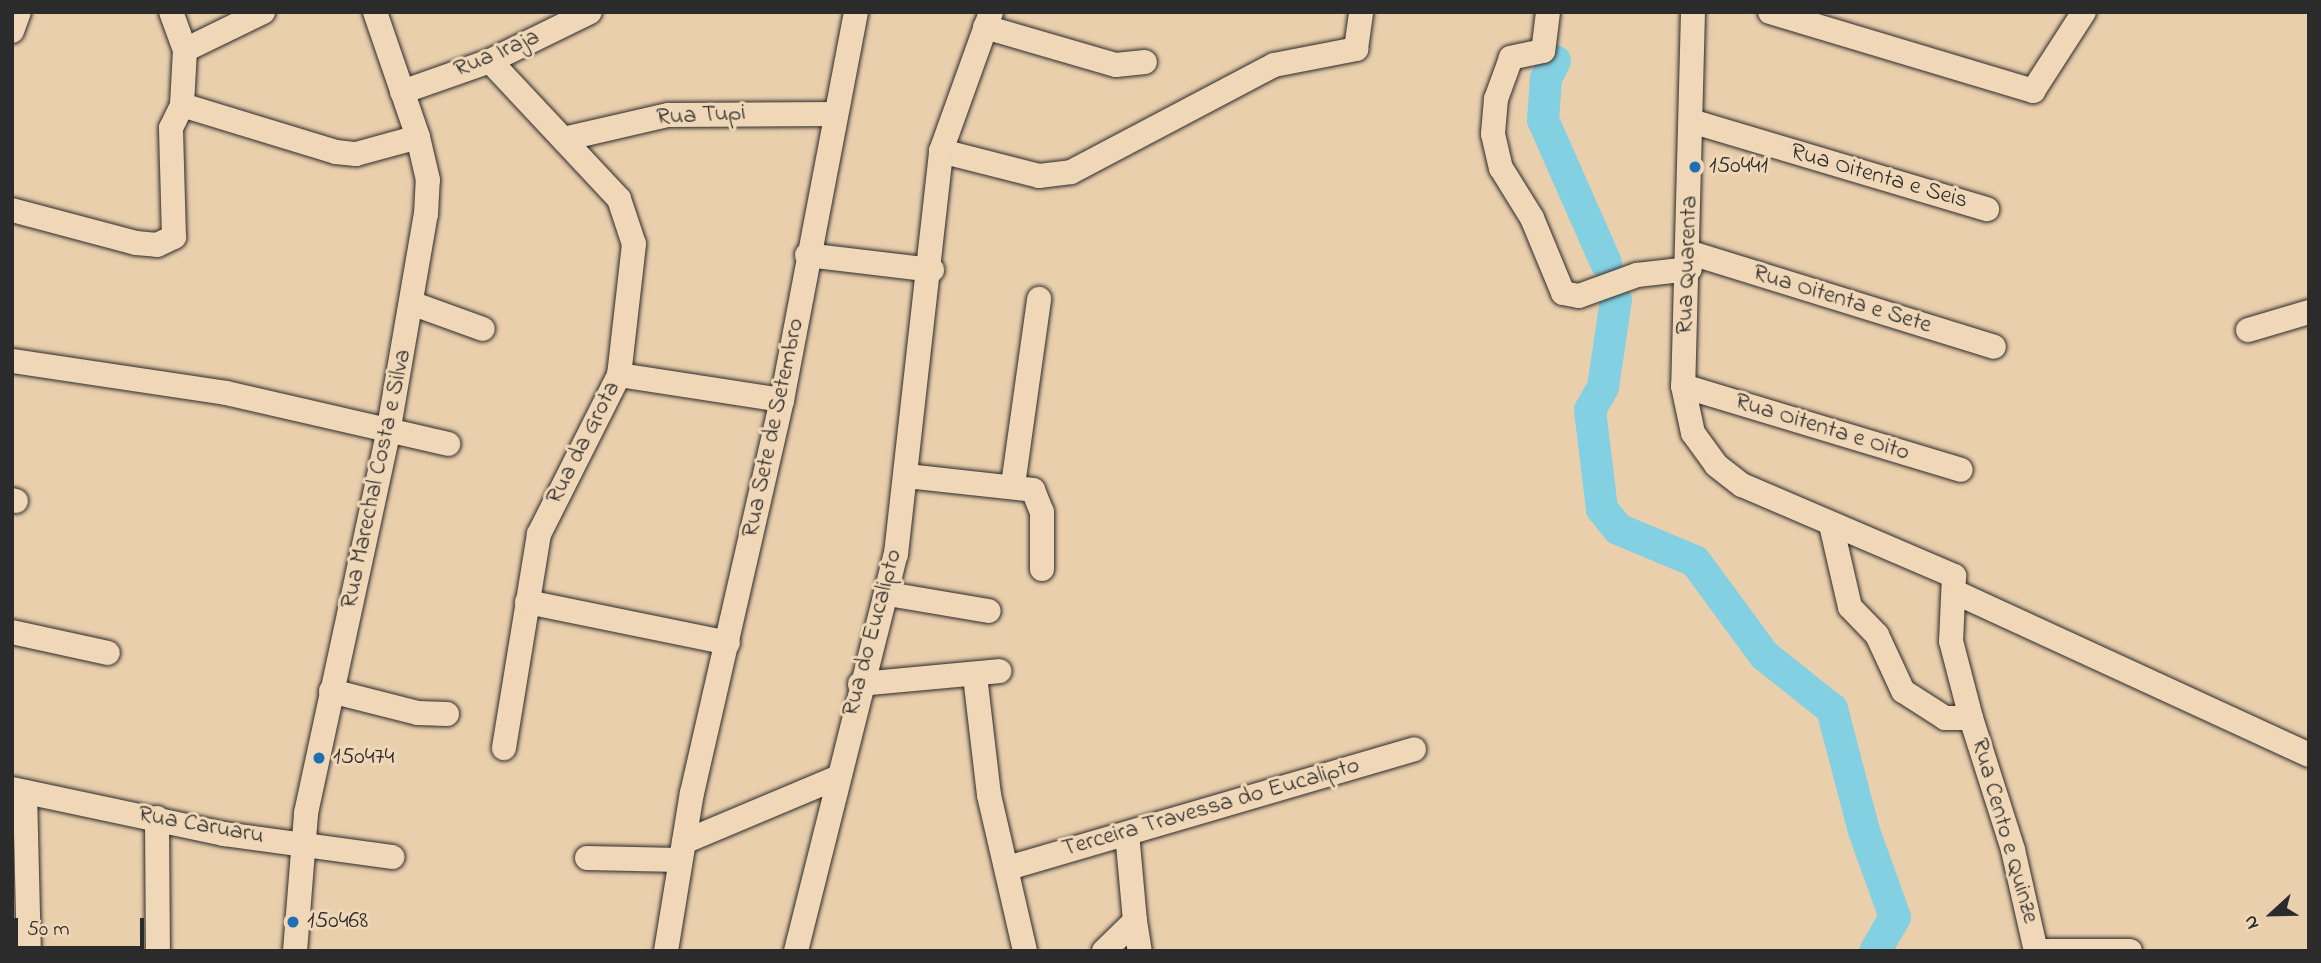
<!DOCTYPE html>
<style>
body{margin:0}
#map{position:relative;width:2321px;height:963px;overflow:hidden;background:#eacfad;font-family:"Indie Flower",sans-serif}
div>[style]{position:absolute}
.river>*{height:32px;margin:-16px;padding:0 16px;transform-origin:16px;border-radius:16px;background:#83d0e2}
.roads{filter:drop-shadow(0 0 2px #2b2b2b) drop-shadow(0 0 2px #2b2b2b)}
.minor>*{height:24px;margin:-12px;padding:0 12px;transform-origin:12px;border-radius:12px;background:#efd7b7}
.dots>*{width:19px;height:19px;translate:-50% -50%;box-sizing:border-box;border:4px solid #efd7b7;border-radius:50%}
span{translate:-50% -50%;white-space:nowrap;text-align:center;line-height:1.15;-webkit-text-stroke:6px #efd7b7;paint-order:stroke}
.street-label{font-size:24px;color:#2b2b2b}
.poi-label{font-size:24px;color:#2b2b2b}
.left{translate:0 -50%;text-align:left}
.frame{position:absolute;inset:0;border:14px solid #2b2b2b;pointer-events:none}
.north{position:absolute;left:2237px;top:879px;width:70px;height:70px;-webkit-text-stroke:5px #efd7b7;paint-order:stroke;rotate:248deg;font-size:19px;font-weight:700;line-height:28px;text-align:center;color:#2b2b2b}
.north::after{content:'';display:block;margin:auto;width:24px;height:32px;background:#2b2b2b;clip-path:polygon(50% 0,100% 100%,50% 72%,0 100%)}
.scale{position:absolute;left:14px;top:918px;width:130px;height:32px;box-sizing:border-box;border:4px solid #2b2b2b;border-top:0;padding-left:9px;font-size:21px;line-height:24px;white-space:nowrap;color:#2b2b2b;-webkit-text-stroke:5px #efd7b7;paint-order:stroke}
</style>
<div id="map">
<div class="river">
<div style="left:1555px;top:61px;width:20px;rotate:117deg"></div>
<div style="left:1546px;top:79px;width:41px;rotate:94.2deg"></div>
<div style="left:1543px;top:120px;width:156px;rotate:66.2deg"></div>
<div style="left:1616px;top:300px;width:88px;rotate:98.5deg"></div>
<div style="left:1603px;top:387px;width:26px;rotate:119deg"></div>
<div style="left:1590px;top:410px;width:100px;rotate:83.1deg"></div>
<div style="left:1602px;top:509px;width:26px;rotate:51deg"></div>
<div style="left:1618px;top:529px;width:83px;rotate:22.6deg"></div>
<div style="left:1695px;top:561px;width:117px;rotate:53.7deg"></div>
<div style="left:1764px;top:655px;width:87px;rotate:38.5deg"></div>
<div style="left:1832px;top:709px;width:126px;rotate:75.3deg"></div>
<div style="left:1864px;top:831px;width:91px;rotate:70.2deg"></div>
<div style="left:1895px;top:917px;width:39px;rotate:120deg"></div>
</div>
<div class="roads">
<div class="minor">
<div style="left:1548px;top:12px;width:39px;rotate:97deg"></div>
<div style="left:1543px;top:51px;width:33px;rotate:168deg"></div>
<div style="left:1511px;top:58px;width:44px;rotate:110.1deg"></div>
<div style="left:1496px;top:99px;width:35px;rotate:95deg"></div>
<div style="left:1493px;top:134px;width:35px;rotate:77deg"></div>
<div style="left:1501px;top:168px;width:59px;rotate:58.2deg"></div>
<div style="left:1532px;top:218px;width:81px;rotate:67.5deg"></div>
<div style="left:1563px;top:293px;width:16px;rotate:11deg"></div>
<div style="left:1579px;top:296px;width:62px;rotate:-19.9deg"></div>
<div style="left:1637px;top:275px;width:53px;rotate:-6.5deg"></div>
<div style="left:1693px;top:12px;width:374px;rotate:91.5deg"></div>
<div style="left:1683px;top:386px;width:48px;rotate:78deg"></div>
<div style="left:1693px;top:433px;width:39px;rotate:54deg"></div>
<div style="left:1716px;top:465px;width:33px;rotate:38deg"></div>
<div style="left:1742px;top:485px;width:231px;rotate:23.2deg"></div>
<div style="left:1954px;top:576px;width:65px;rotate:92.6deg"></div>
<div style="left:1951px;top:641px;width:80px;rotate:75.4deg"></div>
<div style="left:1770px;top:12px;width:275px;rotate:16.7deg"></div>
<div style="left:2033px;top:91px;width:94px;rotate:-57.2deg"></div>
<div style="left:985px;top:27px;width:136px;rotate:16.2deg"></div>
<div style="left:1116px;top:65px;width:29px;rotate:-6deg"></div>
<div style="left:12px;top:31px;width:20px;rotate:-70deg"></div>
<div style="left:185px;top:50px;width:87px;rotate:-26deg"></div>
<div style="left:490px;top:61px;width:189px;rotate:46.9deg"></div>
<div style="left:619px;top:199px;width:47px;rotate:71.6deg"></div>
<div style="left:634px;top:244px;width:132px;rotate:96.5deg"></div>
<div style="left:619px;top:375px;width:178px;rotate:116.7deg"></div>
<div style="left:539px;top:534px;width:217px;rotate:99.3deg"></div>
<div style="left:402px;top:92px;width:93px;rotate:-19.4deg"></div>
<div style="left:490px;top:61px;width:111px;rotate:-26.1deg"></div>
<div style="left:182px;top:105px;width:161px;rotate:17deg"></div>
<div style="left:336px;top:152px;width:20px;rotate:6deg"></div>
<div style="left:356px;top:154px;width:64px;rotate:-15.3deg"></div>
<div style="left:1691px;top:121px;width:309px;rotate:16.6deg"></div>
<div style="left:568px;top:138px;width:103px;rotate:-13deg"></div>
<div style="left:668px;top:115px;width:168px;rotate:-0.3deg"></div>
<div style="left:941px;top:151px;width:101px;rotate:14.3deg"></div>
<div style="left:1039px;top:176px;width:32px;rotate:-7deg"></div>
<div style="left:1071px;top:172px;width:229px;rotate:-27.8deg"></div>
<div style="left:1274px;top:65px;width:84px;rotate:-11deg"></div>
<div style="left:1356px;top:49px;width:37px;rotate:-82deg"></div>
<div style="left:12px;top:210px;width:128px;rotate:14.9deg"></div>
<div style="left:136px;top:243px;width:21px;rotate:5deg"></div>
<div style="left:157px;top:245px;width:19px;rotate:-25deg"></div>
<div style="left:174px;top:237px;width:109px;rotate:-91.6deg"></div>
<div style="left:171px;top:128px;width:25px;rotate:-64deg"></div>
<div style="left:182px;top:105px;width:55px;rotate:-86.9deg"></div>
<div style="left:185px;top:50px;width:40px;rotate:-110.2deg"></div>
<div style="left:1691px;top:253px;width:317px;rotate:17.2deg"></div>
<div style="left:807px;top:255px;width:126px;rotate:6.8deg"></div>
<div style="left:414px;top:304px;width:73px;rotate:19.9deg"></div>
<div style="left:2248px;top:330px;width:64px;rotate:-16.4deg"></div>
<div style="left:12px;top:361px;width:216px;rotate:8.5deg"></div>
<div style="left:226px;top:393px;width:228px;rotate:12.9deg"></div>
<div style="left:619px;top:375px;width:165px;rotate:8.7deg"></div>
<div style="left:1683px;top:386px;width:290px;rotate:16.8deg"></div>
<div style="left:907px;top:476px;width:127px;rotate:6.3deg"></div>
<div style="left:1033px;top:490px;width:24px;rotate:68deg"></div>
<div style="left:1042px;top:512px;width:57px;rotate:90deg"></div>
<div style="left:1013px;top:485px;width:188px;rotate:-82deg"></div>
<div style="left:12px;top:500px;width:4px;rotate:14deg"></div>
<div style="left:1832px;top:529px;width:80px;rotate:77deg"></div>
<div style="left:1850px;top:607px;width:39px;rotate:46deg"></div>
<div style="left:1877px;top:635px;width:62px;rotate:65.1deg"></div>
<div style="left:1903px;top:691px;width:50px;rotate:32.7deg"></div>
<div style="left:1945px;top:718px;width:26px"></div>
<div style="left:1971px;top:718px;width:139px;rotate:72.3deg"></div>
<div style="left:2013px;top:850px;width:104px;rotate:77.2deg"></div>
<div style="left:1957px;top:593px;width:387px;rotate:24.7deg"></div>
<div style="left:888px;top:594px;width:102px;rotate:9.6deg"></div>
<div style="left:527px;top:602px;width:205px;rotate:11.5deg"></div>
<div style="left:12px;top:632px;width:98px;rotate:12.3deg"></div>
<div style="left:975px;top:676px;width:120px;rotate:83.3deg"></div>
<div style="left:989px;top:795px;width:160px;rotate:77deg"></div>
<div style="left:860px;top:684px;width:140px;rotate:-5.3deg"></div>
<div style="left:331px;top:691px;width:90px;rotate:14.2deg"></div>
<div style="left:418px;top:713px;width:29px;rotate:2deg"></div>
<div style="left:12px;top:789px;width:217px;rotate:12deg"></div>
<div style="left:224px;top:834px;width:170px;rotate:7.8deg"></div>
<div style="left:25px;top:792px;width:159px;rotate:88.6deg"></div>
<div style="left:157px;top:818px;width:133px;rotate:89.6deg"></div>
<div style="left:684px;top:842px;width:165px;rotate:-22.8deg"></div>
<div style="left:587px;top:858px;width:93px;rotate:1.2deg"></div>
<div style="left:1008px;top:868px;width:423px;rotate:-16.3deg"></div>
<div style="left:1135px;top:921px;width:30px;rotate:81deg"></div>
<div style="left:295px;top:951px;width:138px;rotate:-85.4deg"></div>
<div style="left:306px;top:813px;width:389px;rotate:-77.8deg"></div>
<div style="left:388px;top:433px;width:222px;rotate:-80.2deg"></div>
<div style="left:426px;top:214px;width:34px;rotate:-87deg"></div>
<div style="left:428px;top:180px;width:44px;rotate:-103.1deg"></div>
<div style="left:418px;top:137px;width:132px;rotate:-109deg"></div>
<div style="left:666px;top:951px;width:160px;rotate:-80.7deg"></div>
<div style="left:692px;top:793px;width:403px;rotate:-77.1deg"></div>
<div style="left:782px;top:400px;width:395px;rotate:-79.2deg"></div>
<div style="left:796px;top:951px;width:409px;rotate:-75.9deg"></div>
<div style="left:896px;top:554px;width:406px;rotate:-83.6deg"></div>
<div style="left:941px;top:151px;width:148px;rotate:-70.2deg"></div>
<div style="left:1104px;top:951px;width:43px;rotate:-44.1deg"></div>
<div style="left:1135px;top:921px;width:88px;rotate:-95.2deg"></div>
<div style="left:2036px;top:951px;width:94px"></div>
</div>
</div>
<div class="dots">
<div style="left:1695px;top:167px;background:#1f6fb2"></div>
<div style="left:319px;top:758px;background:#1f6fb2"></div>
<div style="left:293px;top:922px;background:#1f6fb2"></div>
</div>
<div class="street-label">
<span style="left:497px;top:54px;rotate:-23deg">Rua Iraja</span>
<span style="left:701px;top:116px;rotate:-3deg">Rua Tupi</span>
<span style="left:1879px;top:177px;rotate:16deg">Rua Oitenta e Seis</span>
<span style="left:1688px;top:265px;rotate:-88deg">Rua Quarenta</span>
<span style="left:1842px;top:300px;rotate:17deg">Rua Oitenta e Sete</span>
<span style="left:774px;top:428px;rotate:-78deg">Rua Sete de Setembro</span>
<span style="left:1822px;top:428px;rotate:17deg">Rua Oitenta e Oito</span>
<span style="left:584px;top:443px;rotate:-63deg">Rua da Grota</span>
<span style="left:377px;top:479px;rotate:-78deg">Rua Marechal Costa e Silva</span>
<span style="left:873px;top:633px;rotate:-75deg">Rua do Eucalipto</span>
<span style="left:1211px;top:808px;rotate:-16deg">Terceira Travessa do Eucalipto</span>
<span style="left:201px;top:826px;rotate:10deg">Rua Caruaru</span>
<span style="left:2004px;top:831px;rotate:74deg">Rua Cento e Quinze</span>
</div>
<div class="poi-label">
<span class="left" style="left:1709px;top:167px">150441</span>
<span class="left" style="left:333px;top:758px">150474</span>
<span class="left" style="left:307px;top:922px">150468</span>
</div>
<div class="frame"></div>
<div class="north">N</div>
<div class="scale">50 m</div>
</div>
